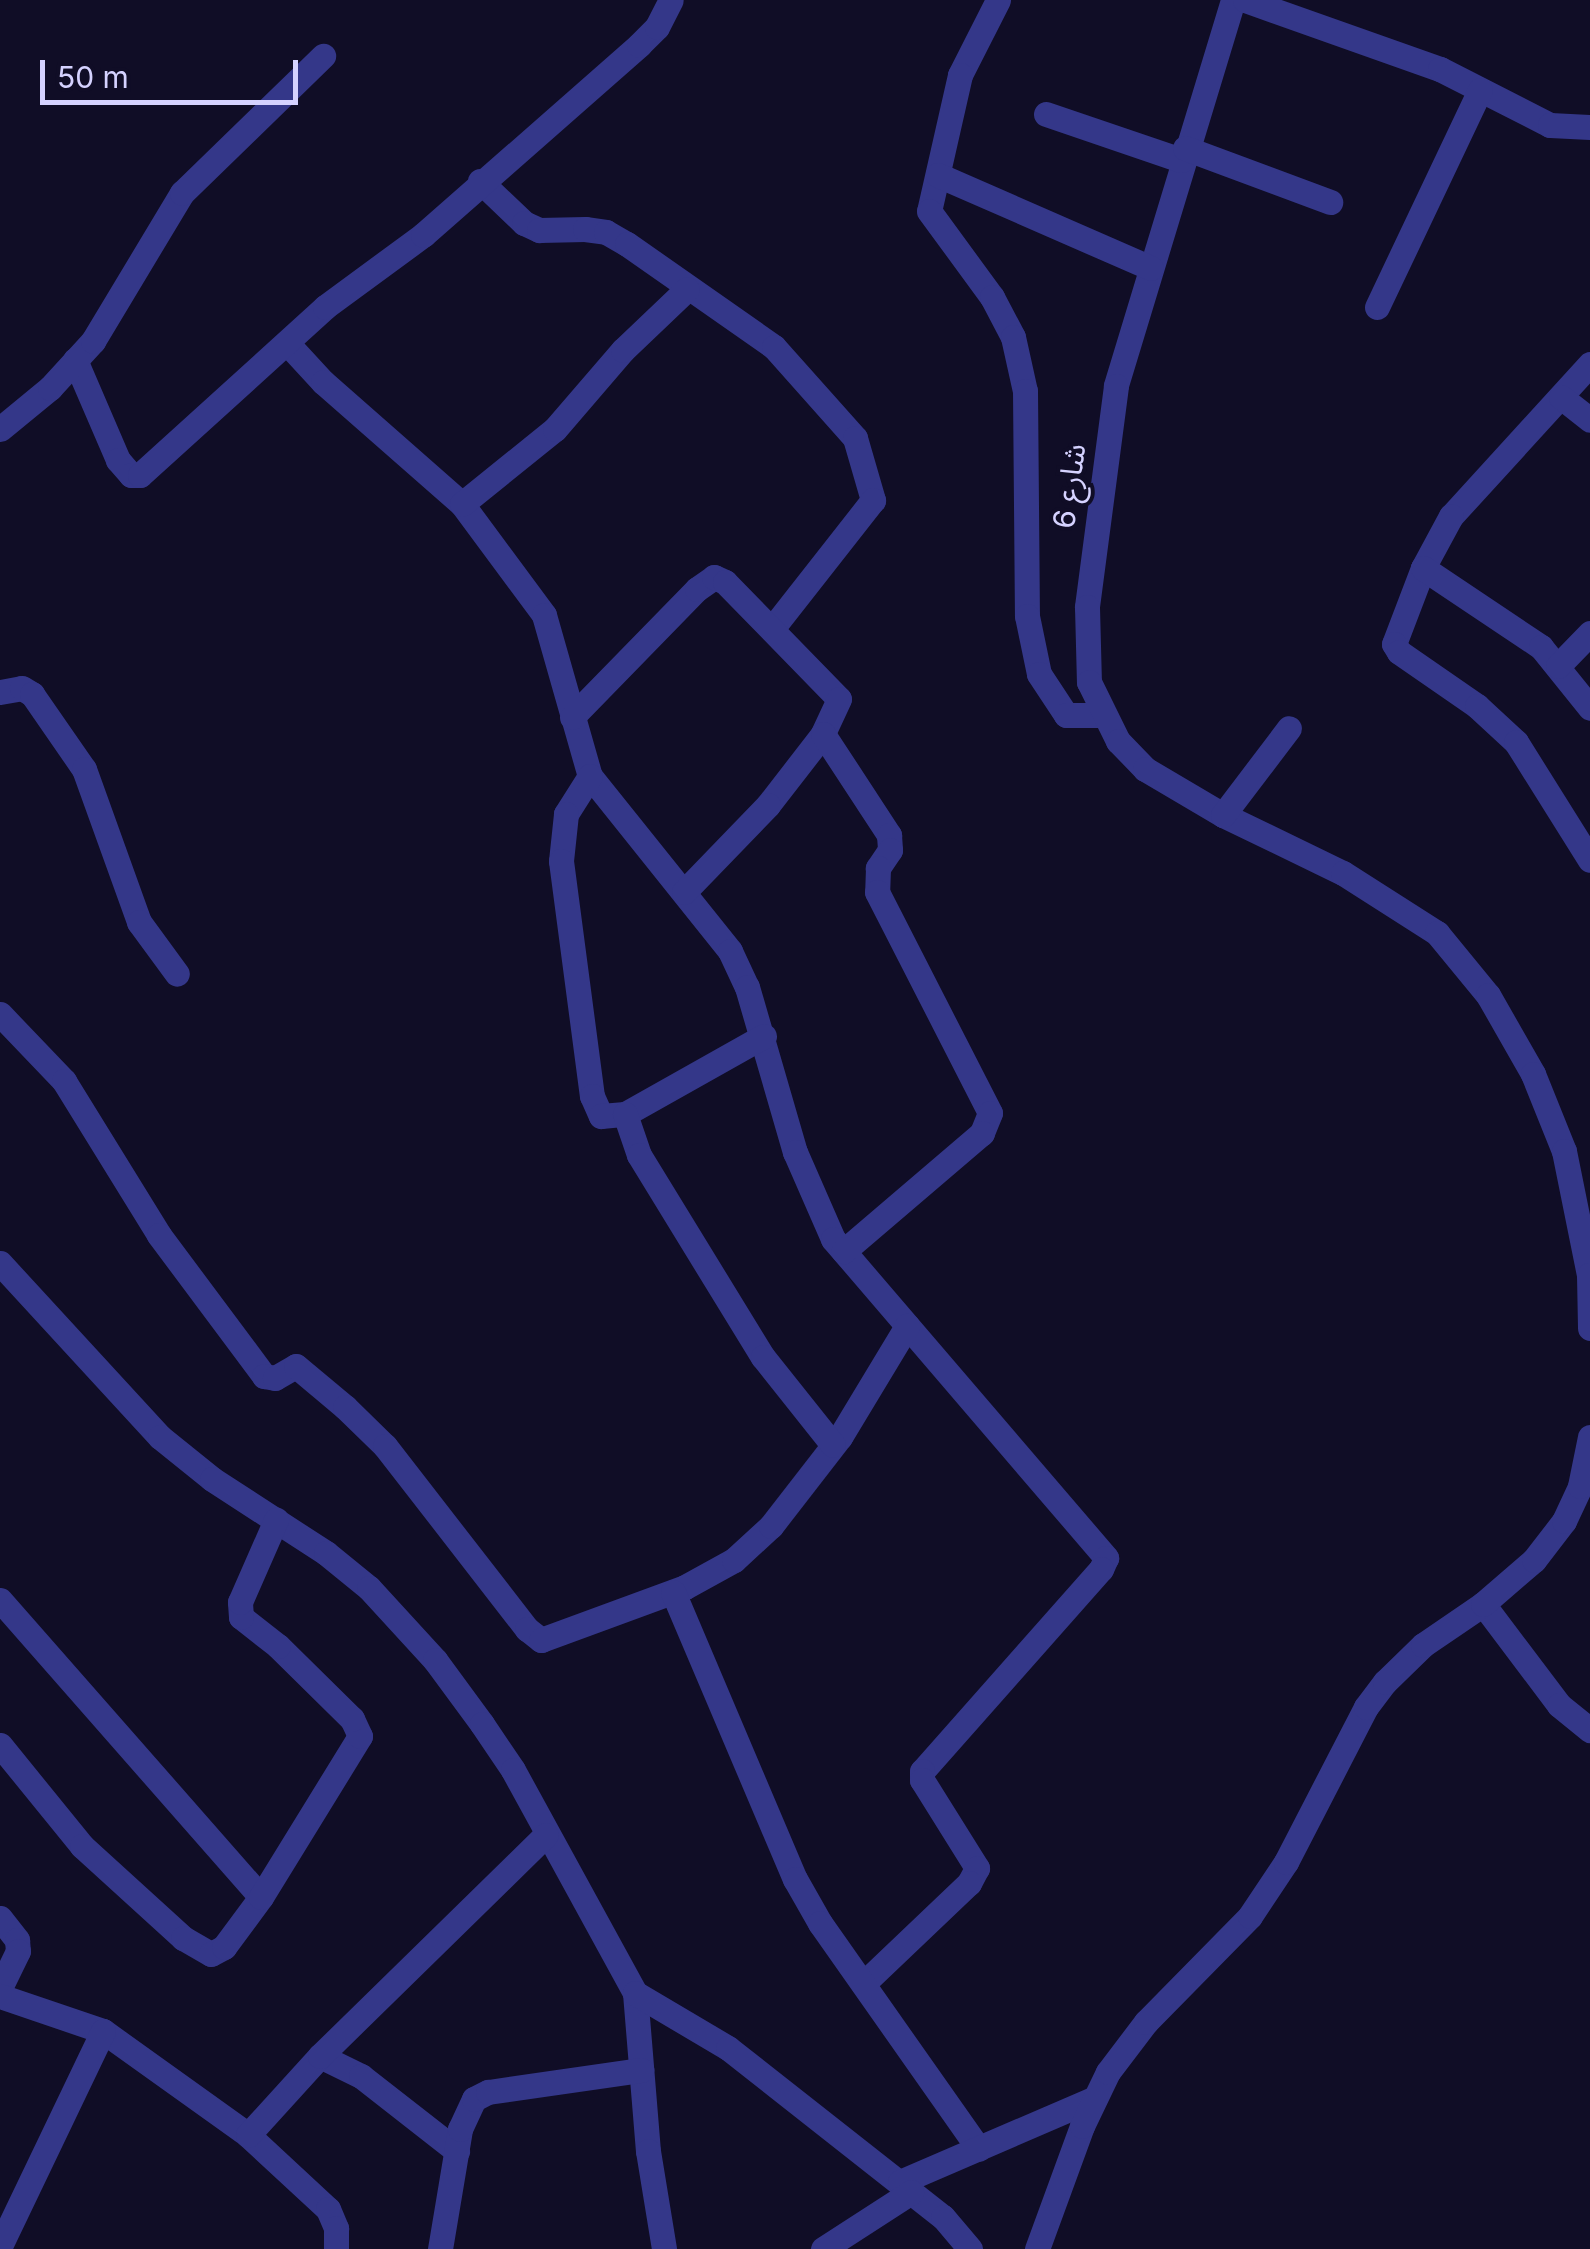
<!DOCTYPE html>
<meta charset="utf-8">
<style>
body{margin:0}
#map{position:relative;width:1590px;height:2249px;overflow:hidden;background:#100d26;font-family:Inter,"Noto Sans Arabic",sans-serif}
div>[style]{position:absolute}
.minor>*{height:25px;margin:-12.5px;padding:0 12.5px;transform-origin:12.5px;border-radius:12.5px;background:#343789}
span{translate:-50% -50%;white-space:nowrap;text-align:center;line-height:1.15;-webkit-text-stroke:8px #100d26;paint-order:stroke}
.street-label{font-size:30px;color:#d5d2ff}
.scale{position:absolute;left:40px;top:60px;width:258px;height:45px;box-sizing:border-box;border:5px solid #d5d2ff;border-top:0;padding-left:12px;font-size:30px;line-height:35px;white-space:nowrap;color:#d5d2ff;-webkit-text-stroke:8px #100d26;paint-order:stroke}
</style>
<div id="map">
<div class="minor">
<div style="left:998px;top:0;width:84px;rotate:116.9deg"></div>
<div style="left:960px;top:75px;width:139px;rotate:102.8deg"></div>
<div style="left:929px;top:211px;width:107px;rotate:53.8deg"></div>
<div style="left:992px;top:297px;width:45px;rotate:62.3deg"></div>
<div style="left:1013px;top:337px;width:55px;rotate:77.5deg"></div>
<div style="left:1025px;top:391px;width:225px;rotate:89.5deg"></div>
<div style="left:1027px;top:616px;width:59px;rotate:78.3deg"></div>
<div style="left:1039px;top:674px;width:49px;rotate:56.6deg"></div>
<div style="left:1066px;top:715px;width:38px"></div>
<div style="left:1233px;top:0;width:403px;rotate:106.9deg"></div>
<div style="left:1116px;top:386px;width:223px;rotate:97.5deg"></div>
<div style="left:1087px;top:607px;width:75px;rotate:88.5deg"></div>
<div style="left:1089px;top:682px;width:66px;rotate:63.8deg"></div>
<div style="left:1118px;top:741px;width:39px;rotate:46deg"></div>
<div style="left:1145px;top:769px;width:91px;rotate:30.5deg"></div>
<div style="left:1223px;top:815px;width:133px;rotate:25.8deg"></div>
<div style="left:1343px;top:873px;width:112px;rotate:32.6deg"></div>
<div style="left:1437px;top:933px;width:80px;rotate:50.6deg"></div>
<div style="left:1488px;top:995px;width:91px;rotate:60.3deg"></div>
<div style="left:1533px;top:1074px;width:83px;rotate:68.1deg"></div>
<div style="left:1564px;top:1151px;width:126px;rotate:78.6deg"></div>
<div style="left:1589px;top:1275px;width:53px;rotate:88.9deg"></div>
<div style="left:1245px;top:0;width:207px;rotate:19.5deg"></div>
<div style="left:1440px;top:69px;width:123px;rotate:27deg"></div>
<div style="left:1550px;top:125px;width:40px;rotate:2.9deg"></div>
<div style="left:1046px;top:114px;width:143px;rotate:18.8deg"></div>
<div style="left:1185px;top:148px;width:155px;rotate:20.4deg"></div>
<div style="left:938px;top:175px;width:232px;rotate:23.6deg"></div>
<div style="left:480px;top:181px;width:61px;rotate:43.7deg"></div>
<div style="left:524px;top:223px;width:17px;rotate:25deg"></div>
<div style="left:539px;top:230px;width:46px;rotate:-1.2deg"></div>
<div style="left:585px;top:229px;width:21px;rotate:8deg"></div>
<div style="left:606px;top:232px;width:24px;rotate:30deg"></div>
<div style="left:627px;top:244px;width:179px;rotate:35deg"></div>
<div style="left:774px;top:347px;width:122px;rotate:48.3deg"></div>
<div style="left:855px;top:438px;width:65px;rotate:73.8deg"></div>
<div style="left:873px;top:500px;width:164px;rotate:128.1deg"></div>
<div style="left:1377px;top:307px;width:240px;rotate:-64.6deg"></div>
<div style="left:287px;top:343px;width:53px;rotate:47.3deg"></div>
<div style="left:323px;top:382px;width:185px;rotate:41.3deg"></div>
<div style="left:462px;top:504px;width:138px;rotate:53.5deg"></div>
<div style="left:544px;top:615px;width:167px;rotate:74.1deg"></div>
<div style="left:590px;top:776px;width:224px;rotate:51.3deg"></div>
<div style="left:730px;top:951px;width:40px;rotate:65deg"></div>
<div style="left:747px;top:987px;width:172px;rotate:73.8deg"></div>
<div style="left:795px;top:1152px;width:95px;rotate:66.4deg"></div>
<div style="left:833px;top:1239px;width:420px;rotate:49.4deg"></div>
<div style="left:1106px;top:1558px;width:12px;rotate:114deg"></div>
<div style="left:1101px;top:1569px;width:270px;rotate:131.5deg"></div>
<div style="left:922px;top:1771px;width:9px;rotate:90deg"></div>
<div style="left:922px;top:1780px;width:104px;rotate:58deg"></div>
<div style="left:977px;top:1868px;width:17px;rotate:118deg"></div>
<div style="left:969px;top:1883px;width:146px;rotate:136.4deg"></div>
<div style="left:75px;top:360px;width:109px;rotate:66.7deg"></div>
<div style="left:118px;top:460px;width:20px;rotate:49deg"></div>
<div style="left:131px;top:475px;width:9px"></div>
<div style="left:140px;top:475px;width:250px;rotate:-42.2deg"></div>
<div style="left:325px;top:307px;width:122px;rotate:-36.3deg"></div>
<div style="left:423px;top:235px;width:288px;rotate:-41.3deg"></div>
<div style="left:639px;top:45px;width:25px;rotate:-45deg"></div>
<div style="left:657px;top:27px;width:30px;rotate:-63deg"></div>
<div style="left:1590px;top:364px;width:206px;rotate:132.4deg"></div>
<div style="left:1451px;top:516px;width:59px;rotate:118.3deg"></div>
<div style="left:1423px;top:568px;width:81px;rotate:110.9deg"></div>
<div style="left:1394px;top:644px;width:9px;rotate:58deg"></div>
<div style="left:1399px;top:652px;width:95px;rotate:34.7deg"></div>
<div style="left:1477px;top:706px;width:53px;rotate:42.7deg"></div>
<div style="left:1516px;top:742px;width:139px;rotate:57.9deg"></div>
<div style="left:1561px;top:397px;width:37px;rotate:38deg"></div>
<div style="left:0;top:429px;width:65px;rotate:-39.4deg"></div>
<div style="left:50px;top:388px;width:64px;rotate:-47.5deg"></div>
<div style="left:93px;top:341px;width:173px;rotate:-59deg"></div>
<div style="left:182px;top:193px;width:197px;rotate:-44.2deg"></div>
<div style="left:462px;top:504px;width:119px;rotate:-38.9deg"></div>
<div style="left:555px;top:429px;width:104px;rotate:-49.3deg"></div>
<div style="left:623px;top:350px;width:88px;rotate:-43.6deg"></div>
<div style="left:1423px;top:568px;width:142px;rotate:33.8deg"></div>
<div style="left:1541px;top:647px;width:78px;rotate:51.2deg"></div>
<div style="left:1558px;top:666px;width:46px;rotate:-45.9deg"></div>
<div style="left:0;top:692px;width:22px;rotate:-10deg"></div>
<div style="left:22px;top:688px;width:12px;rotate:31deg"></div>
<div style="left:32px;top:694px;width:91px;rotate:55.3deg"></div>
<div style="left:84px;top:769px;width:163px;rotate:70.2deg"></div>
<div style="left:139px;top:922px;width:64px;rotate:53.8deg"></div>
<div style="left:572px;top:717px;width:179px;rotate:-45.7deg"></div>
<div style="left:697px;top:589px;width:21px;rotate:-35deg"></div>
<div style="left:714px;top:577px;width:12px;rotate:24deg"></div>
<div style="left:725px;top:582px;width:163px;rotate:45.7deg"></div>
<div style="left:839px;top:699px;width:38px;rotate:115deg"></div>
<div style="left:823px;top:734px;width:90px;rotate:127.8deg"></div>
<div style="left:768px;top:805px;width:121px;rotate:134deg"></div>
<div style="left:823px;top:734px;width:121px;rotate:56.8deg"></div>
<div style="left:889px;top:835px;width:15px;rotate:86deg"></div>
<div style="left:890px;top:850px;width:22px;rotate:124deg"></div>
<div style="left:878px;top:868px;width:24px;rotate:92deg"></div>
<div style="left:877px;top:892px;width:248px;rotate:62.9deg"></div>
<div style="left:990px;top:1113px;width:22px;rotate:112deg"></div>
<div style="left:982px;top:1133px;width:182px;rotate:139.5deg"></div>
<div style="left:590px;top:776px;width:45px;rotate:122.3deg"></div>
<div style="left:566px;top:814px;width:47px;rotate:96.1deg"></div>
<div style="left:561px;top:861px;width:237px;rotate:82.5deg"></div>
<div style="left:592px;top:1096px;width:22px;rotate:66deg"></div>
<div style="left:601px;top:1116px;width:24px;rotate:-5deg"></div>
<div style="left:1223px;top:815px;width:109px;rotate:-52.8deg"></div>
<div style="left:0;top:1014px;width:93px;rotate:46.3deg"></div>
<div style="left:64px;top:1081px;width:181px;rotate:58.3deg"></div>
<div style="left:159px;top:1235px;width:176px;rotate:53.3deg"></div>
<div style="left:264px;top:1376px;width:11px;rotate:10deg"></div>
<div style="left:275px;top:1378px;width:24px;rotate:-30deg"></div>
<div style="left:296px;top:1366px;width:64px;rotate:39.9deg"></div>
<div style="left:345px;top:1407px;width:56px;rotate:44.3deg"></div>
<div style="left:385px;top:1446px;width:232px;rotate:52.2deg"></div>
<div style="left:527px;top:1629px;width:18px;rotate:38deg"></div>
<div style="left:541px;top:1640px;width:153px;rotate:-20.2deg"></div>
<div style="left:685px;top:1587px;width:56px;rotate:-28.9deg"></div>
<div style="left:734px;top:1560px;width:50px;rotate:-42.6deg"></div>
<div style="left:771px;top:1526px;width:113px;rotate:-52.2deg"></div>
<div style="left:840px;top:1437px;width:130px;rotate:-58.9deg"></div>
<div style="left:764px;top:1036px;width:159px;rotate:150.7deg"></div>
<div style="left:625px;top:1114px;width:43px;rotate:71.1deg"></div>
<div style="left:639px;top:1155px;width:237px;rotate:58.5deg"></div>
<div style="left:763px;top:1357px;width:112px;rotate:51.5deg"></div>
<div style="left:0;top:1263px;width:236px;rotate:47.4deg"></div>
<div style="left:160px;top:1437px;width:67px;rotate:38.9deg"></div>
<div style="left:212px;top:1479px;width:136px;rotate:33deg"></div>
<div style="left:326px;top:1553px;width:55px;rotate:39.1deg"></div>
<div style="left:369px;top:1588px;width:98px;rotate:47.5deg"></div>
<div style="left:435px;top:1660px;width:79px;rotate:53.7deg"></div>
<div style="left:482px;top:1724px;width:55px;rotate:56deg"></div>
<div style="left:513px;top:1770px;width:254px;rotate:61.3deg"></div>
<div style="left:635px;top:1993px;width:159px;rotate:85.3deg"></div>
<div style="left:648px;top:2151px;width:99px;rotate:80.7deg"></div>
<div style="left:673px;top:1592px;width:312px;rotate:67deg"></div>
<div style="left:795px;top:1879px;width:51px;rotate:60.4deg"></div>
<div style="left:820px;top:1923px;width:276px;rotate:54.9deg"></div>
<div style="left:0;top:1600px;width:395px;rotate:48.7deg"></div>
<div style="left:1483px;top:1604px;width:126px;rotate:53deg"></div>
<div style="left:1559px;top:1705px;width:40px;rotate:39deg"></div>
<div style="left:0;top:1745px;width:130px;rotate:50.9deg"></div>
<div style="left:82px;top:1846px;width:137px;rotate:42.3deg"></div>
<div style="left:183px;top:1938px;width:32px;rotate:30deg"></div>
<div style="left:211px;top:1954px;width:15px;rotate:-28deg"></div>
<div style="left:224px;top:1947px;width:62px;rotate:-53.5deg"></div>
<div style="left:261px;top:1897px;width:189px;rotate:-58.4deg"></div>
<div style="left:360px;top:1736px;width:19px;rotate:-115deg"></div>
<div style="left:352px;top:1719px;width:104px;rotate:-135.4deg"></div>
<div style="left:278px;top:1646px;width:47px;rotate:-141.9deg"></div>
<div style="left:241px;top:1617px;width:15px;rotate:-94deg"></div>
<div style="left:240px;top:1602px;width:90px;rotate:-66.3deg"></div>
<div style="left:0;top:1918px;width:28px;rotate:52deg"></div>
<div style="left:17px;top:1940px;width:11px;rotate:85deg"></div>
<div style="left:18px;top:1951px;width:41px;rotate:115.9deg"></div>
<div style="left:635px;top:1993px;width:108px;rotate:30.6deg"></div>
<div style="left:728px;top:2048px;width:273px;rotate:38.2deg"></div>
<div style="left:943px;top:2217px;width:42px;rotate:49.8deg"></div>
<div style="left:0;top:1996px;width:109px;rotate:18.8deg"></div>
<div style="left:103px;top:2031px;width:178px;rotate:35.6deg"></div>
<div style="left:248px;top:2135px;width:109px;rotate:42.8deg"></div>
<div style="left:328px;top:2209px;width:21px;rotate:67deg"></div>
<div style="left:336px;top:2228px;width:21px;rotate:90deg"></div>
<div style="left:320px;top:2056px;width:46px;rotate:26deg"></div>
<div style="left:361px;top:2076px;width:122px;rotate:38deg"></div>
<div style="left:248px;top:2135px;width:107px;rotate:-47.7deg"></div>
<div style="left:320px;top:2056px;width:316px;rotate:-44.4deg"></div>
<div style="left:900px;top:2182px;width:212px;rotate:-23.3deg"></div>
<div style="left:0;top:2246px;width:238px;rotate:-64.4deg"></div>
<div style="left:440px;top:2249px;width:122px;rotate:-80.5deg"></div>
<div style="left:460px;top:2129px;width:33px;rotate:-65deg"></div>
<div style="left:474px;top:2099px;width:16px;rotate:-27deg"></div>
<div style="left:488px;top:2092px;width:155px;rotate:-8.2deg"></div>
<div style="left:823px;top:2249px;width:105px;rotate:-32.9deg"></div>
<div style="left:1037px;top:2249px;width:131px;rotate:-69.9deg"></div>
<div style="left:1082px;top:2126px;width:60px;rotate:-64.3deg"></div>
<div style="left:1108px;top:2072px;width:63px;rotate:-52.8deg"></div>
<div style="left:1146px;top:2022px;width:148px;rotate:-45.5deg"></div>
<div style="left:1250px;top:1916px;width:65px;rotate:-56.3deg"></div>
<div style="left:1286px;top:1862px;width:174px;rotate:-62.7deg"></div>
<div style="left:1366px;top:1707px;width:31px;rotate:-53deg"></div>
<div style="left:1385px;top:1682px;width:53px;rotate:-44.2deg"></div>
<div style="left:1423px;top:1645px;width:73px;rotate:-34.3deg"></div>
<div style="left:1483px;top:1604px;width:67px;rotate:-40.8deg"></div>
<div style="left:1534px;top:1560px;width:49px;rotate:-52.4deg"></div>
<div style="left:1564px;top:1521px;width:38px;rotate:-65deg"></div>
<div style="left:1580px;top:1486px;width:50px;rotate:-78.5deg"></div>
</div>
<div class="street-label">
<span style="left:1069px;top:486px;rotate:-82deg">شارع 6</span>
</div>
<div class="scale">50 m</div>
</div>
